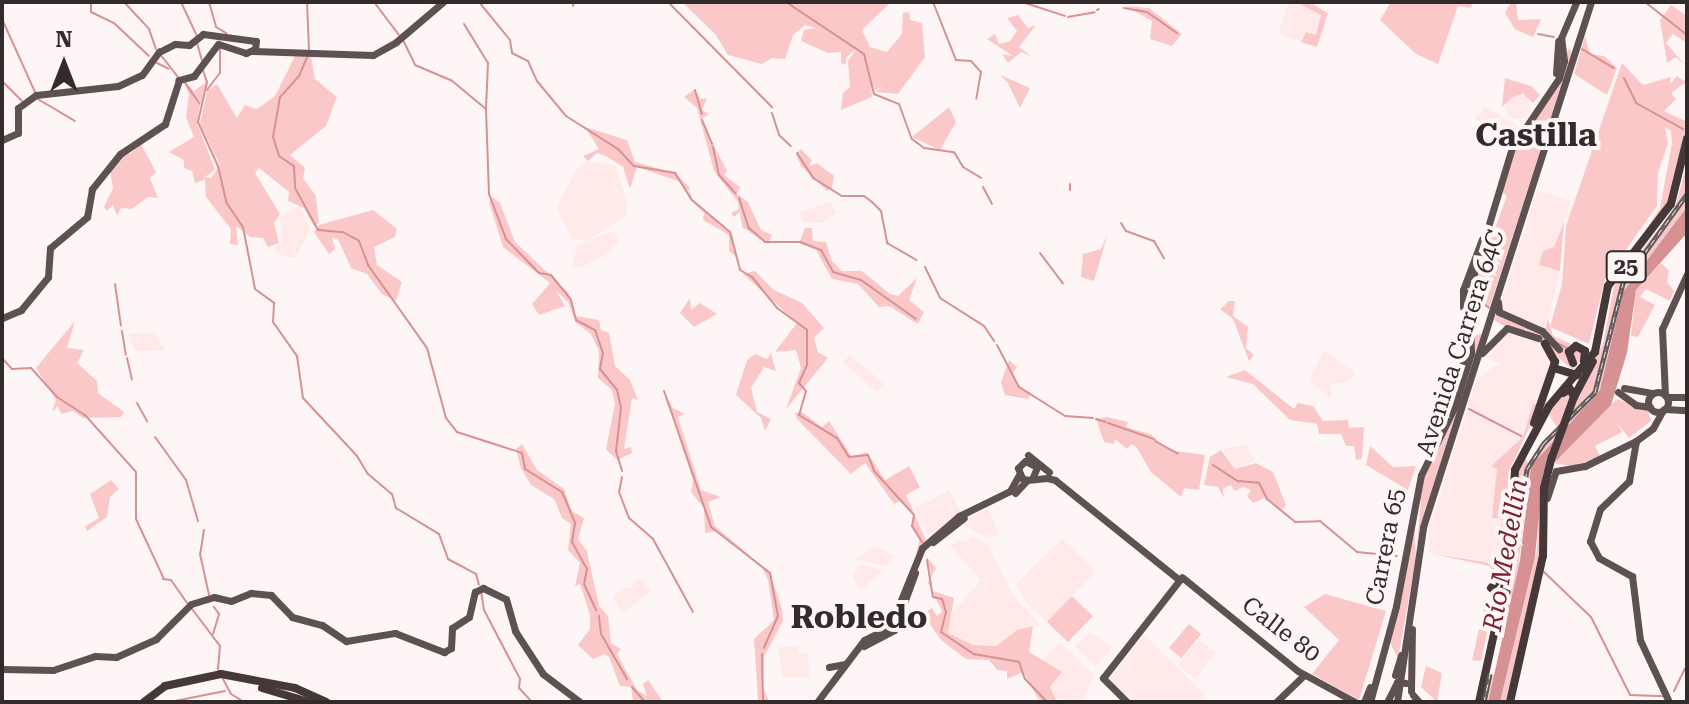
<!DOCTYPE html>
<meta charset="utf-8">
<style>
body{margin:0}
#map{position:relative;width:1689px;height:704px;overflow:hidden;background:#fef6f6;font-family:"Roboto Serif",serif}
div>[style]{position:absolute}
.built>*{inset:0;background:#ffe9e9;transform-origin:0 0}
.round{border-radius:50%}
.green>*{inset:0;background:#fbc8c9;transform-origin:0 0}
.water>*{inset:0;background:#d69193}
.stream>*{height:2px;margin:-1px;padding:0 1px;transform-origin:1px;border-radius:1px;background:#d69193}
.major>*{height:7px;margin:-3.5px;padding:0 3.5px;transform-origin:3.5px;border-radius:3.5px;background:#5e5151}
.major>.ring{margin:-3.5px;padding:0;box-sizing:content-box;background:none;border:7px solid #5e5151;border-radius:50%}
.highway>*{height:8px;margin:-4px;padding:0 4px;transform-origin:4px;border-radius:4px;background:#463838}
.rail>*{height:5px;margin-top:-2.5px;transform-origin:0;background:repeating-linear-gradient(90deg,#fef6f6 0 6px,#5f5858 0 12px);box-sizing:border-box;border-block:2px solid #5f5858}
.major-bridge>*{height:7px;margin:-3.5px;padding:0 3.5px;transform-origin:3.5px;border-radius:3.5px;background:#5e5151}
.highway-bridge>*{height:8px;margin:-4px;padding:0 4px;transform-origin:4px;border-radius:4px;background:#463838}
span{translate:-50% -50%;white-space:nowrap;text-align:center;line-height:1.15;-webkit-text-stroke:8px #fef6f6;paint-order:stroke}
.shield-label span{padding:2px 6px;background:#fef6f6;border:2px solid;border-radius:6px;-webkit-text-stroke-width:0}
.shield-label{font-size:22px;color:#322b2b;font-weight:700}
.street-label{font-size:24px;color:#322b2b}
.water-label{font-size:26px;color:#76242e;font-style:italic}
.district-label{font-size:32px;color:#322b2b;font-weight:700}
.frame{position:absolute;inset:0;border:4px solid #322b2b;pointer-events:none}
.north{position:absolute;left:24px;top:24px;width:80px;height:80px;-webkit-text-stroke:6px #fef6f6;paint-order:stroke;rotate:0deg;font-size:22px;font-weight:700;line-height:32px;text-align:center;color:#322b2b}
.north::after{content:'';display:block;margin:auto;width:28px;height:36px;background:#322b2b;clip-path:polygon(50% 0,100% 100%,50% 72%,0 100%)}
</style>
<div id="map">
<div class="built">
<div style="clip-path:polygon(1289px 2px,1305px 2px,1322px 12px,1314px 46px,1278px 34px)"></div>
<div class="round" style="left:1506px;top:95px;width:24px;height:24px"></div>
<div style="clip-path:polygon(1485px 107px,1518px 126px,1506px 145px,1475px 118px)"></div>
<div style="clip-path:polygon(588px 161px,615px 165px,627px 201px,626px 215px,587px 241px,572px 239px,556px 208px,577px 169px)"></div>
<div style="clip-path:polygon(1537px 190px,1572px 201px,1554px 247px,1540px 266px,1560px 271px,1545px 330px,1499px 310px)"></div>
<div style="clip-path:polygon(831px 202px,836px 213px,821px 223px,803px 222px,799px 212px)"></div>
<div style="clip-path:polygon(300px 205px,310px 230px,295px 258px,280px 255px,274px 249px,282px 242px,280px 218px)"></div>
<div style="clip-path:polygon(610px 232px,617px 233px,619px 242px,605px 255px,579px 268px,572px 266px,577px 246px)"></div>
<div style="clip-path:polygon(1513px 327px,1528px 332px,1552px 360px,1544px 393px,1523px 437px,1492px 465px,1498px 468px,1492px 518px,1502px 517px,1498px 563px,1429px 552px,1429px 528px,1475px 385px,1479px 377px,1500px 364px,1485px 357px,1492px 355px,1491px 345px)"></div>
<div style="clip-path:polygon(129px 333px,154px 333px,165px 350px,135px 351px)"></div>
<div style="clip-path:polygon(1324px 350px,1356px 373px,1348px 382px,1331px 384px,1331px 399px,1309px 380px)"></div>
<div style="clip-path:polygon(850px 355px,886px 385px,877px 392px,843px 362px)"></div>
<div style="clip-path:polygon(1246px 445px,1254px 461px,1235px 468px,1223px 449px)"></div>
<div style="clip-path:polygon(949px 490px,961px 511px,929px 536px,914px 509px)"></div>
<div style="clip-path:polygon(988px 508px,1000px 535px,985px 537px,961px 523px)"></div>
<div style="clip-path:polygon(970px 536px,988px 545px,1015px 598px,1040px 624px,1018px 630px,997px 646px,973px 645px,948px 633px,947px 619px,981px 580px,950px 546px,958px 540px,968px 543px)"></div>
<div style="clip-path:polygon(1062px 539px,1096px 571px,1047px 622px,1024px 600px,1016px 584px)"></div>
<div style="clip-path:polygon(875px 546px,895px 557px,886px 566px,855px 559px)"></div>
<div style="clip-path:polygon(861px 564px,883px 570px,860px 591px,852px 574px)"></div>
<div style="clip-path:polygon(641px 578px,651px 592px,623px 612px,612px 597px,626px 587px,634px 589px,632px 584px)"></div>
<div style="clip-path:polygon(1089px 632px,1113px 647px,1095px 667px,1075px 646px)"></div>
<div style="clip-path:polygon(1144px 635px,1206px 695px,1200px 702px,1134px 702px,1110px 679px)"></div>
<div style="left:1199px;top:639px;width:22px;height:33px;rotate:39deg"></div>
<div style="clip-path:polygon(1059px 642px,1094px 675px,1082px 702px,1053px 698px,1050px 687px,1059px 677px,1041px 661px)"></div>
<div style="clip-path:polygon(798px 646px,798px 654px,808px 653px,809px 678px,782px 678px,779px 647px)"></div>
</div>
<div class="green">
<div style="clip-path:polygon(682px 2px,891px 2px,862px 30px,870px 47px,887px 52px,902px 34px,903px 13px,909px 12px,910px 20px,922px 23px,925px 57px,898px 94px,876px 92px,883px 85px,875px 91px,871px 81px,872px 97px,841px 110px,843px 93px,850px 87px,848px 61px,857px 48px,846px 58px,846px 65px,841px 63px,841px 52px,828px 53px,801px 41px,804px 30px,816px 28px,805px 25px,793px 35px,785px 59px,772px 58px,762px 64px,728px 55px,716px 35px)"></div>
<div style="clip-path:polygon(1296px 2px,1309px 2px,1328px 13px,1317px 47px,1301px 42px,1306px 32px,1316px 35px,1321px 15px)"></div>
<div style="clip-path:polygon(1391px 2px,1473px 2px,1471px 8px,1458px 6px,1438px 64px,1416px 54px,1380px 20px)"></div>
<div style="clip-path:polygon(1511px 2px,1516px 2px,1518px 20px,1541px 19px,1533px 37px,1515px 29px,1505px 13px)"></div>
<div style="clip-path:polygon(1671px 5px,1687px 16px,1687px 43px,1673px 34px,1666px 43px,1687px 67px,1676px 57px,1667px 63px,1660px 20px)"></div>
<div style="clip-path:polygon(1125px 6px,1149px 8px,1182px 34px,1172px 46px,1150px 39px,1152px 21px)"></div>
<div style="clip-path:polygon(1018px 15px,1028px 28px,1036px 25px,1019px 47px,1032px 57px,1021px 52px,1008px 63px,1002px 54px,1013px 56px,987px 39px,995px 34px,999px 44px,1010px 41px,1017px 31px,1007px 18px)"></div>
<div style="clip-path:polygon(1585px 36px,1590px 54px,1604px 56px,1617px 68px,1607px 95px,1574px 74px)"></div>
<div style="clip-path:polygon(1569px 48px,1572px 53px,1489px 309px,1473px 287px,1507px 196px,1502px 192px,1513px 149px,1554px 91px)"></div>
<div style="clip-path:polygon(297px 52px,311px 57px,315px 79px,337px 97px,326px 126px,290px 155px,305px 168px,303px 178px,316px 196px,319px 223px,314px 226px,304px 208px,288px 201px,289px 192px,259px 168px,255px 173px,280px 214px,274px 223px,279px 243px,268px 247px,263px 238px,250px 237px,236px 226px,238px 245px,230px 244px,231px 229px,206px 197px,205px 180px,195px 183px,192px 171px,184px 168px,184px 160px,169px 152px,194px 137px,186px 117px,189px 95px,183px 79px,194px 91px,206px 82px,201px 103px,195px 99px,200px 105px,197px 123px,215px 170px,205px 177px,211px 178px,220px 165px,200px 124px,207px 91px,217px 84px,237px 118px,245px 105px,257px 109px,275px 96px)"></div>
<div style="clip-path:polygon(1622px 63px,1643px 85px,1671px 77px,1670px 84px,1677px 76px,1684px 81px,1687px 76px,1685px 83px,1671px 93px,1676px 99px,1664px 111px,1687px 122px,1687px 134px,1673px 195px,1626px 260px,1660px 208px,1672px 143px,1671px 131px,1665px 127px,1668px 143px,1658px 173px,1657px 206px,1605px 279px,1589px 344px,1550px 327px,1562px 284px,1566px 226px)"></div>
<div style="clip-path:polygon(1000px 75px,1030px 88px,1020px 108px,1008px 83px)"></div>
<div style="clip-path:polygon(1505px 78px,1531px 86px,1540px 95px,1533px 103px,1523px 94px,1513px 97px,1502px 107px)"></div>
<div style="clip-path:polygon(694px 90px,701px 99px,707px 98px,702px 110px,709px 114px,701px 120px,727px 171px,724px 175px,740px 187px,737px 194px,748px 202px,761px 230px,772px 235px,768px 244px,742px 227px,740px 212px,734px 217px,731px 213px,739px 209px,738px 202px,714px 171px,697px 108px,684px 97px)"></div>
<div style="clip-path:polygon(949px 107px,956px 122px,940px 150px,912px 137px)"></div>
<div style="clip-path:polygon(585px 127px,627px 140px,635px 162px,675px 173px,689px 187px,692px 200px,733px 236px,736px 257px,729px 251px,729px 235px,703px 220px,704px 213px,691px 200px,689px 191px,678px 181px,637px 167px,630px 189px,623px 167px,606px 156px,597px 153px,588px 161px,583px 156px,599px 149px)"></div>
<div style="clip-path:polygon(141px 144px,156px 172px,150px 178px,158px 198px,148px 197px,132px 209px,121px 208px,117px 216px,113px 205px,107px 211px,104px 207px,113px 188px,110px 171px,126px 150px,130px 154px)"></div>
<div style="clip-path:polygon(801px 149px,812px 160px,809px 166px,817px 163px,834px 176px,832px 188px,827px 191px,801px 166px,796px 154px)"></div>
<div style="clip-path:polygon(1687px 163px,1687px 207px,1623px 292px,1600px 390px,1531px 466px,1518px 567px,1509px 611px,1503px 610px,1488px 674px,1494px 675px,1488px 702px,1480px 702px,1508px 577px,1513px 483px,1524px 456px,1528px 463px,1558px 428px,1547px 412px,1565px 393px,1576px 397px,1603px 344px,1614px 286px,1675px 208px)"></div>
<div style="clip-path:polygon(492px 197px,500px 203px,515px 242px,568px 292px,576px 316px,599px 320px,601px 330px,609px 333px,615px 366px,630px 380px,638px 400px,632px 398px,624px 449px,631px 447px,632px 453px,617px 460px,606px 449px,615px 404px,612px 390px,598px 378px,599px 351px,591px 334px,576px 323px,568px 302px,556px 291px,565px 306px,539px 315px,532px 304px,550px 283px,503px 247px,489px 202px)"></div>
<div style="clip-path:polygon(373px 210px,397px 229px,395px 237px,374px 247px,377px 265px,402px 282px,396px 301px,382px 294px,367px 274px,351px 268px,338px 239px,332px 238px,335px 249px,329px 254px,314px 232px,319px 225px)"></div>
<div style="clip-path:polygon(1564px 222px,1560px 271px,1539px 265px,1543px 251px,1554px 247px)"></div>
<div style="clip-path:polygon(805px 228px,812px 228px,813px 241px,826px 242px,832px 261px,842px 271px,862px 271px,890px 294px,898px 296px,917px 278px,909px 300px,924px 312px,918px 324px,889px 306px,879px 307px,858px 284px,832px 279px,816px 250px,799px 243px)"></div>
<div style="clip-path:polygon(1108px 233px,1094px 281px,1081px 277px,1083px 254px,1101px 249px)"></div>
<div style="clip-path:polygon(1661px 263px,1669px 271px,1667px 282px,1674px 291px,1670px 301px,1646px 289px,1640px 297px,1655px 305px,1638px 337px,1631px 336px,1636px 290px)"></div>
<div style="clip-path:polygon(755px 271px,774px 290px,802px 303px,824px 328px,814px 338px,818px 352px,828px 358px,786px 409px,801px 368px,796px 350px,775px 352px,797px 323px,743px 274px)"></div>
<div style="clip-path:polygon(690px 298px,691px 310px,700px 303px,717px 314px,694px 327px,680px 313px)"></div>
<div style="clip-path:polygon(1229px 301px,1235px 301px,1233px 316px,1248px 327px,1246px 348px,1254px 355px,1249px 361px,1233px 319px,1220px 309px)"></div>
<div style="clip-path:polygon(1497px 312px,1545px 330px,1548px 319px,1553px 336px,1590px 352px,1587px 356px,1581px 349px,1582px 359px,1573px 370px,1526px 330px,1509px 329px,1494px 320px)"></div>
<div style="clip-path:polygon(75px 321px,67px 348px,84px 350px,77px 363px,97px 381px,98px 393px,124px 412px,121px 417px,83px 418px,73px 411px,61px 414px,58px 406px,52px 412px,56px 400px,36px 368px)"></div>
<div style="clip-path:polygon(1483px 333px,1417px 545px,1423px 474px,1473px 356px,1474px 336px)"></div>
<div style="clip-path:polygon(771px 353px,776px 371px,764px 367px,751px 388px,757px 412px,771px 419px,765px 431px,761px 418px,736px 395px,747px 360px,755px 354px,767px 359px)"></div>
<div style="clip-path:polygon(1009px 360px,1017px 367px,1013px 373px,1018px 385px,1031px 393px,1028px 399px,1005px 395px,1001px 382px)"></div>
<div style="clip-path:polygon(1245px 370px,1294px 409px,1298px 403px,1313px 406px,1323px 421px,1348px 420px,1349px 428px,1364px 427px,1362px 459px,1356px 460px,1354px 446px,1346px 446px,1341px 434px,1319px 434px,1317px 424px,1290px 420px,1253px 384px,1226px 377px)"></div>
<div style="clip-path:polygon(664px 391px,673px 408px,685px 414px,678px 417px,701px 490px,721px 497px,708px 502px,715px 526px,770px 573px,782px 609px,783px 621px,764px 657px,763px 686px,769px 702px,758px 700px,754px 639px,774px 620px,768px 580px,763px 569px,718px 531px,705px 533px,704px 508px,691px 492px,693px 480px)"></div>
<div style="clip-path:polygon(1617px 399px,1648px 411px,1651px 421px,1629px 438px,1617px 423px,1622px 432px,1595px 446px,1600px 456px,1576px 466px,1556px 464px,1554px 457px)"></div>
<div style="clip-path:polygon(1533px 404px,1537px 405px,1532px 422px,1508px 473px,1507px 538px,1499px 574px,1497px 575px,1489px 566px,1429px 553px,1497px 564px,1498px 574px,1502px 518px,1492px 518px,1497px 469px,1491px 466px,1523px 437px)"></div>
<div style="clip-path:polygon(802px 412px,822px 427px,829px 421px,852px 457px,867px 452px,885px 480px,909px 466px,920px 487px,906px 495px,926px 540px,916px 554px,920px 538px,912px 526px,914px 515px,900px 501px,894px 504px,865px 463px,851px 474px,797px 419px,795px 413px)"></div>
<div style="clip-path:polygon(1107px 417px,1128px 422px,1126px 427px,1150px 434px,1169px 450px,1205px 455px,1199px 490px,1184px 488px,1181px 497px,1151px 472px,1137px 448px,1131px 444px,1127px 449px,1115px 439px,1114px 444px,1104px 442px,1096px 419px)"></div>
<div style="clip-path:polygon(522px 444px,537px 470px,564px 489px,572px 511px,584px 518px,578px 539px,587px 551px,599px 606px,608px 616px,611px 643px,621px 649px,617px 654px,637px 690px,647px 696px,643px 684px,648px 680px,663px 702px,633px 702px,631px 687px,620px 686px,609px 657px,605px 654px,593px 659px,578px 645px,590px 629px,590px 615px,580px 584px,575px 586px,580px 563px,568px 550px,571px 524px,562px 518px,554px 499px,531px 485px,521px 468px,516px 449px)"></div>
<div style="clip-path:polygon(1370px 446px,1393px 467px,1416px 466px,1408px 490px,1366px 465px)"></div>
<div style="clip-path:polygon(1221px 450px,1235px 469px,1256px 463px,1273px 472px,1286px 505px,1282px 510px,1264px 498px,1253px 503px,1247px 496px,1251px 490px,1243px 487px,1235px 491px,1230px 485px,1223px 489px,1224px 498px,1218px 487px,1204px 485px,1210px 457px)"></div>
<div style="clip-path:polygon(1548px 464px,1541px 553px,1508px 702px,1500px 702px,1537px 550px,1540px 489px)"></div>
<div style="clip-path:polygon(111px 480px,119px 489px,110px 497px,107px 517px,87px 531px,85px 526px,99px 518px,90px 494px)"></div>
<div style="clip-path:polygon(1414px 523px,1416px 559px,1398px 659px,1389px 640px)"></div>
<div style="clip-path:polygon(926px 556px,936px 568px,930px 579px,933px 591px,954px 598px,948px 633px,973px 645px,997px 646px,1017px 630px,1033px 626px,1029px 652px,1062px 672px,1050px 687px,1057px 702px,1040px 702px,1023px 672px,1007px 679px,1007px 671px,997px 670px,989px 660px,966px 659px,941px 640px,923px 614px,932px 608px,937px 616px,942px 611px,928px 583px,931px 572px)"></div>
<div style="clip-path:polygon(1497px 586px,1481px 661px,1472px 660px,1484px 607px)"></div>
<div style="clip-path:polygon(1325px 594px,1386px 611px,1359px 700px,1312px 674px,1339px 640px,1304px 607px)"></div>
<div style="left:1072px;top:596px;width:29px;height:36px;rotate:44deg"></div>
<div style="left:1189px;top:624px;width:16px;height:31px;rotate:40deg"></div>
<div style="clip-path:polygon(1426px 666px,1442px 673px,1437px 702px,1421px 687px)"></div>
</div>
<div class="water">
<div style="clip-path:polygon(1687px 207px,1687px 233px,1636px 290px,1627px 353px,1611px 405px,1543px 474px,1535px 557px,1500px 702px,1488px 702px,1520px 560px,1531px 466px,1600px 390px,1623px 292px)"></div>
</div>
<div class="stream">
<div style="left:91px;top:2px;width:10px;rotate:90deg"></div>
<div style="left:91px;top:12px;width:25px;rotate:26deg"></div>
<div style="left:114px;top:23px;width:48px;rotate:43.3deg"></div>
<div style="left:124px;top:2px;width:37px;rotate:47deg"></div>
<div style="left:149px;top:29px;width:21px;rotate:71deg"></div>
<div style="left:181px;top:2px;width:38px;rotate:65deg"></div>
<div style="left:209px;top:2px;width:26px;rotate:74deg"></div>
<div style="left:216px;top:27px;width:12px;rotate:31deg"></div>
<div style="left:307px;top:2px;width:48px;rotate:87.6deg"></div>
<div style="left:374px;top:2px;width:41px;rotate:52.9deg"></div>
<div style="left:479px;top:2px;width:49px;rotate:50.8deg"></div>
<div style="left:510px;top:40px;width:13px;rotate:81deg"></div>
<div style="left:512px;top:53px;width:18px;rotate:27deg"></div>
<div style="left:528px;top:61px;width:22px;rotate:66deg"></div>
<div style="left:537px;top:81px;width:45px;rotate:50.4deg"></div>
<div style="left:566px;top:116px;width:62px;rotate:32.4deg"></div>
<div style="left:618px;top:149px;width:23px;rotate:47deg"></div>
<div style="left:634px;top:166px;width:42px;rotate:9.7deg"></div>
<div style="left:675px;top:173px;width:32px;rotate:58deg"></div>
<div style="left:692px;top:200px;width:50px;rotate:40.1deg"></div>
<div style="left:730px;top:232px;width:39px;rotate:75deg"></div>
<div style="left:740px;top:270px;width:14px;rotate:30deg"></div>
<div style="left:752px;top:277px;width:40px;rotate:51deg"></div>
<div style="left:777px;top:308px;width:37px;rotate:36deg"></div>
<div style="left:807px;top:330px;width:35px;rotate:90deg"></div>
<div style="left:807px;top:365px;width:20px;rotate:114deg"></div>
<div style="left:799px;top:383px;width:11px;rotate:49deg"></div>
<div style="left:806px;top:391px;width:25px;rotate:106deg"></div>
<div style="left:799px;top:415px;width:44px;rotate:31.2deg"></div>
<div style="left:837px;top:438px;width:22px;rotate:58deg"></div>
<div style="left:849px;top:457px;width:19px;rotate:-6deg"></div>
<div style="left:868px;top:455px;width:17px;rotate:69deg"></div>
<div style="left:874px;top:471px;width:59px;rotate:47.7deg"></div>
<div style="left:914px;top:515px;width:11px;rotate:100deg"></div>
<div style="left:912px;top:526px;width:19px;rotate:58deg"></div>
<div style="left:668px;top:2px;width:148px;rotate:45.3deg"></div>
<div style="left:786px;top:2px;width:94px;rotate:33.7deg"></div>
<div style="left:864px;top:54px;width:41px;rotate:76deg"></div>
<div style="left:874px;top:94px;width:27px;rotate:22deg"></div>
<div style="left:899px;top:104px;width:37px;rotate:70deg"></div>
<div style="left:912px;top:139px;width:15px;rotate:37deg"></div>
<div style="left:924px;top:148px;width:30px;rotate:8deg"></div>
<div style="left:954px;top:152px;width:17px;rotate:59deg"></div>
<div style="left:963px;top:167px;width:21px;rotate:31deg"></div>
<div style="left:933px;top:2px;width:62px;rotate:68.4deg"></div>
<div style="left:956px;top:60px;width:15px;rotate:4deg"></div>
<div style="left:971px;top:61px;width:15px;rotate:48deg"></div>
<div style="left:981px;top:72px;width:27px;rotate:100deg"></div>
<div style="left:1022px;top:2px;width:45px;rotate:18deg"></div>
<div style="left:1645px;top:2px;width:53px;rotate:38.2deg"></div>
<div style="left:573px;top:6px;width:4px;rotate:-76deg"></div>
<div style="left:1124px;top:8px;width:23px;rotate:10deg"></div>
<div style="left:1147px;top:12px;width:37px;rotate:35deg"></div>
<div style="left:1097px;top:10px;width:2px;rotate:-27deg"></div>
<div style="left:1068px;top:17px;width:27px;rotate:-10deg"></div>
<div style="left:2px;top:19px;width:80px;rotate:65.7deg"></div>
<div style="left:464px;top:24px;width:46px;rotate:58.4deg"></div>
<div style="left:488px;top:63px;width:45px;rotate:92.5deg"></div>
<div style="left:1538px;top:34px;width:16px;rotate:11deg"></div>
<div style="left:403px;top:40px;width:28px;rotate:64deg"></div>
<div style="left:415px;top:65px;width:39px;rotate:23deg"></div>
<div style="left:451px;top:80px;width:45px;rotate:39.6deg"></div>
<div style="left:486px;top:109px;width:85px;rotate:88deg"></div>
<div style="left:489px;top:194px;width:48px;rotate:69.3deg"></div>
<div style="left:506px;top:239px;width:47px;rotate:45.9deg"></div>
<div style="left:539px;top:273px;width:12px;rotate:9deg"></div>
<div style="left:551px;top:275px;width:32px;rotate:51deg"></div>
<div style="left:571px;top:300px;width:21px;rotate:76deg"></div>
<div style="left:576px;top:320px;width:21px;rotate:28deg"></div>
<div style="left:595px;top:330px;width:24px;rotate:71deg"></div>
<div style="left:603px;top:353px;width:16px;rotate:101deg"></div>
<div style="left:600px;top:369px;width:27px;rotate:51deg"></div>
<div style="left:617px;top:390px;width:18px;rotate:77deg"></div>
<div style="left:621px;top:408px;width:43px;rotate:96.6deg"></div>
<div style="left:616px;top:451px;width:21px;rotate:73deg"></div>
<div style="left:197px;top:43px;width:18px;rotate:74deg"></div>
<div style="left:1582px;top:49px;width:37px;rotate:31deg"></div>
<div style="left:160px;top:54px;width:29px;rotate:52deg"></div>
<div style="left:308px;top:55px;width:23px;rotate:113deg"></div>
<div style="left:299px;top:76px;width:28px;rotate:132deg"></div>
<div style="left:280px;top:97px;width:41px;rotate:99.9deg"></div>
<div style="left:273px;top:137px;width:20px;rotate:72deg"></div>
<div style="left:279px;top:156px;width:18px;rotate:34deg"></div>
<div style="left:294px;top:166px;width:22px;rotate:87deg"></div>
<div style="left:295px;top:188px;width:48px;rotate:61.3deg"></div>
<div style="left:318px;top:230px;width:25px;rotate:5deg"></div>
<div style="left:343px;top:232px;width:18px;rotate:29deg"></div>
<div style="left:359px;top:241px;width:26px;rotate:69deg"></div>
<div style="left:368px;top:265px;width:102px;rotate:54.6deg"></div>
<div style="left:427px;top:348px;width:73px;rotate:74.8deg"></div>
<div style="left:446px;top:418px;width:18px;rotate:52deg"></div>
<div style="left:457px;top:432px;width:68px;rotate:17.9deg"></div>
<div style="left:522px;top:453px;width:16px;rotate:79deg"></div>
<div style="left:525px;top:469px;width:44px;rotate:31.9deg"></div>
<div style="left:562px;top:492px;width:34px;rotate:67deg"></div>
<div style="left:575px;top:523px;width:19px;rotate:99deg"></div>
<div style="left:572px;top:542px;width:31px;rotate:61deg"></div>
<div style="left:587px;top:569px;width:15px;rotate:101deg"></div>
<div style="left:584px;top:584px;width:29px;rotate:65deg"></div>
<div style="left:157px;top:63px;width:13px;rotate:27deg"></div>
<div style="left:203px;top:70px;width:13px;rotate:72deg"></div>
<div style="left:207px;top:82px;width:41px;rotate:102.7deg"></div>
<div style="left:198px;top:122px;width:48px;rotate:65.6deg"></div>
<div style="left:218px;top:166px;width:37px;rotate:77deg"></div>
<div style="left:226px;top:202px;width:30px;rotate:56deg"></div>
<div style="left:243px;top:227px;width:63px;rotate:79deg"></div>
<div style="left:255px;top:289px;width:24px;rotate:36deg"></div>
<div style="left:274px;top:303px;width:19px;rotate:93deg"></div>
<div style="left:273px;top:322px;width:42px;rotate:54.8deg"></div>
<div style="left:297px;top:356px;width:42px;rotate:81.9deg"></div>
<div style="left:303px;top:398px;width:79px;rotate:47deg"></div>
<div style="left:357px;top:456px;width:21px;rotate:59deg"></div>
<div style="left:368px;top:474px;width:31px;rotate:40deg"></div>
<div style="left:392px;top:494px;width:15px;rotate:74deg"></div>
<div style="left:396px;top:508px;width:50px;rotate:31.2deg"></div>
<div style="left:439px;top:534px;width:27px;rotate:70deg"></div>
<div style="left:448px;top:559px;width:32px;rotate:28deg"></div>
<div style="left:476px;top:574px;width:11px;rotate:75deg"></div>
<div style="left:1624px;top:78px;width:28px;rotate:64deg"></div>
<div style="left:1636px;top:103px;width:54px;rotate:29deg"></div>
<div style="left:183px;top:80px;width:29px;rotate:55deg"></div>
<div style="left:2px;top:81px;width:28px;rotate:45deg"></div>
<div style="left:207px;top:90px;width:21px;rotate:-53deg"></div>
<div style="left:220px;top:73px;width:27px;rotate:-90deg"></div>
<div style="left:695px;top:90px;width:25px;rotate:74deg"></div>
<div style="left:36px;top:98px;width:45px;rotate:30.5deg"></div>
<div style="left:772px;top:113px;width:23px;rotate:72deg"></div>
<div style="left:779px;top:135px;width:16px;rotate:43deg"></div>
<div style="left:702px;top:120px;width:26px;rotate:67deg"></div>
<div style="left:713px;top:147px;width:29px;rotate:78deg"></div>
<div style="left:719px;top:175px;width:25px;rotate:48deg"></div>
<div style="left:797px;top:153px;width:30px;rotate:57deg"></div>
<div style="left:813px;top:178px;width:34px;rotate:32deg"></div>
<div style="left:842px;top:196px;width:22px"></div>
<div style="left:864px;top:196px;width:10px;rotate:37deg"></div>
<div style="left:872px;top:202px;width:13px;rotate:45deg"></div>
<div style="left:881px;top:211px;width:33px;rotate:79deg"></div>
<div style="left:887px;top:243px;width:34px;rotate:30deg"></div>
<div style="left:983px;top:187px;width:19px;rotate:62deg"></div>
<div style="left:1070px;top:190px;width:6px;rotate:-90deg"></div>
<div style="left:739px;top:198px;width:32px;rotate:72deg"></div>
<div style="left:749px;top:228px;width:21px;rotate:41deg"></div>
<div style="left:765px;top:242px;width:35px"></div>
<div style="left:800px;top:242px;width:22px;rotate:21deg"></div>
<div style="left:821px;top:250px;width:25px;rotate:61deg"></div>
<div style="left:833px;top:272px;width:29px;rotate:16deg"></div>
<div style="left:861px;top:280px;width:67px;rotate:35.3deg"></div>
<div style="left:1121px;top:223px;width:9px;rotate:58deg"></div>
<div style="left:1126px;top:231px;width:30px;rotate:20deg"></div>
<div style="left:1154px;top:241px;width:20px;rotate:60deg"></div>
<div style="left:1040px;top:253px;width:38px;rotate:53deg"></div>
<div style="left:925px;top:267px;width:34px;rotate:64deg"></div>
<div style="left:940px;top:298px;width:52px;rotate:32.5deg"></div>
<div style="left:984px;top:326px;width:18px;rotate:56deg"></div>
<div style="left:115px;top:284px;width:42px;rotate:81.9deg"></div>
<div style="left:1472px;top:295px;width:21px;rotate:37deg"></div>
<div style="left:122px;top:331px;width:24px;rotate:81deg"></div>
<div style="left:1557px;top:343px;width:13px;rotate:27deg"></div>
<div style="left:997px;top:345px;width:47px;rotate:62.4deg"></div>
<div style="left:1019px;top:387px;width:54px;rotate:32.2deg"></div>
<div style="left:1065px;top:416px;width:28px;rotate:4deg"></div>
<div style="left:2px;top:358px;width:15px;rotate:48deg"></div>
<div style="left:12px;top:369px;width:19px;rotate:-3deg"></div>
<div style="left:31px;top:368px;width:39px;rotate:48deg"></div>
<div style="left:57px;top:397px;width:33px;rotate:33deg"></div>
<div style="left:85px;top:415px;width:76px;rotate:48.2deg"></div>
<div style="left:136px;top:472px;width:47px;rotate:90deg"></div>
<div style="left:136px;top:519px;width:66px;rotate:65deg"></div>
<div style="left:127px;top:358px;width:22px;rotate:77deg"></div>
<div style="left:664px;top:391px;width:144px;rotate:70.9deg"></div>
<div style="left:711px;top:527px;width:75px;rotate:37.9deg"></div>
<div style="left:770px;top:573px;width:44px;rotate:79.5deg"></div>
<div style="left:778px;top:616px;width:35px;rotate:114deg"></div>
<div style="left:137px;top:403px;width:21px;rotate:61deg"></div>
<div style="left:1469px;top:409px;width:59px;rotate:27.4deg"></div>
<div style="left:1096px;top:419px;width:10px;rotate:17deg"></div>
<div style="left:1108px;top:423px;width:49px;rotate:19.2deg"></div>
<div style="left:155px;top:437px;width:53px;rotate:54.2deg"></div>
<div style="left:186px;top:480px;width:43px;rotate:73.7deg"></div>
<div style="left:1155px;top:441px;width:26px;rotate:29deg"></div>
<div style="left:1213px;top:465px;width:30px;rotate:33deg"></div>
<div style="left:1238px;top:481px;width:21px;rotate:5deg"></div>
<div style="left:1259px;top:483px;width:18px;rotate:63deg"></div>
<div style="left:1267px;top:499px;width:36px;rotate:39deg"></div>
<div style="left:1295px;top:522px;width:25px;rotate:-2deg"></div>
<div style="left:1320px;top:521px;width:48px;rotate:40deg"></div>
<div style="left:1357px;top:552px;width:40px;rotate:5.7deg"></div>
<div style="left:622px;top:477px;width:15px;rotate:101deg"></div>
<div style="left:619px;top:492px;width:28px;rotate:69deg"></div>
<div style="left:629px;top:518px;width:32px;rotate:41deg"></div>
<div style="left:653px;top:539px;width:83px;rotate:61.3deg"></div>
<div style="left:204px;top:530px;width:24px;rotate:99deg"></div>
<div style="left:200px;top:554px;width:42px;rotate:77.6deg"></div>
<div style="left:927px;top:560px;width:37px;rotate:81deg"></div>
<div style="left:933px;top:597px;width:9px;rotate:13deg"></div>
<div style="left:942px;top:599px;width:14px;rotate:73deg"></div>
<div style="left:946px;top:612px;width:21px;rotate:104deg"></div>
<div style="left:941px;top:632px;width:40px;rotate:34deg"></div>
<div style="left:974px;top:654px;width:46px;rotate:10.1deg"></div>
<div style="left:1019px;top:662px;width:18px;rotate:71deg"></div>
<div style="left:1025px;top:679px;width:32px;rotate:46deg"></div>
<div style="left:1544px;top:572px;width:65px;rotate:43.8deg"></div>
<div style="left:1591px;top:617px;width:87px;rotate:63.4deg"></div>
<div style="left:1630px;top:695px;width:34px;rotate:2deg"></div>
<div style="left:163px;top:579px;width:8px;rotate:7deg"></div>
<div style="left:171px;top:580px;width:29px;rotate:55deg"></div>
<div style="left:481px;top:591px;width:19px;rotate:81deg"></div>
<div style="left:484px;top:610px;width:78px;rotate:62.4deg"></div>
<div style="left:520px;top:679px;width:9px;rotate:96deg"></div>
<div style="left:519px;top:688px;width:19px;rotate:47deg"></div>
<div style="left:192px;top:609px;width:46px;rotate:52.9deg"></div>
<div style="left:220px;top:646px;width:24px;rotate:95deg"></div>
<div style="left:599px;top:616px;width:18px;rotate:84deg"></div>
<div style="left:601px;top:634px;width:52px;rotate:60deg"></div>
<div style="left:213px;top:634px;width:21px;rotate:-73deg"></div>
<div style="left:219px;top:614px;width:9px;rotate:-126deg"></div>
<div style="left:762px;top:654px;width:48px;rotate:88.8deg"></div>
<div style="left:223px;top:679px;width:17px;rotate:62deg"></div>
<div style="left:632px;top:687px;width:20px;rotate:49deg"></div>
<div style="left:1674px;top:691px;width:25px;rotate:-64deg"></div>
<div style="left:231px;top:694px;width:15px;rotate:32deg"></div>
<div style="left:170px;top:702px;width:56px;rotate:-11.3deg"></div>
<div style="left:269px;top:702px;width:21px"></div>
</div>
<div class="major">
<div style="left:253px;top:51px;width:120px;rotate:1.9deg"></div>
<div style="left:373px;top:55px;width:26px;rotate:-29deg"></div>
<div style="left:396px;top:42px;width:62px;rotate:-40.4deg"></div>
<div style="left:1556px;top:73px;width:32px;rotate:-86deg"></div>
<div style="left:2px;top:140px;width:17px;rotate:-24deg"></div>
<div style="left:18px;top:133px;width:25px;rotate:-90deg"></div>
<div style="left:18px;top:108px;width:22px;rotate:-36deg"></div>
<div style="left:36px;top:95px;width:82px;rotate:-6.3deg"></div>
<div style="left:118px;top:86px;width:26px;rotate:-25deg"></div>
<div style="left:142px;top:75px;width:29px;rotate:-54deg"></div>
<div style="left:159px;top:52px;width:18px;rotate:-27deg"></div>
<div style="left:175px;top:44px;width:14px;rotate:4deg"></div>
<div style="left:189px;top:45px;width:18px;rotate:-38deg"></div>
<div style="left:203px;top:34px;width:53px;rotate:7.5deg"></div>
<div style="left:256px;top:41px;width:8px;rotate:97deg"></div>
<div style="left:255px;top:49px;width:10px;rotate:156deg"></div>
<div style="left:246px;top:53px;width:29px;rotate:-162deg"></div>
<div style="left:218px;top:44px;width:40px;rotate:127deg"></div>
<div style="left:194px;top:76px;width:16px;rotate:165deg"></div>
<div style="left:179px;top:80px;width:46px;rotate:107.7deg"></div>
<div style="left:165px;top:124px;width:54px;rotate:146.3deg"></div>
<div style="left:120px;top:154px;width:45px;rotate:128.7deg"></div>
<div style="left:92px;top:189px;width:28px;rotate:100deg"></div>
<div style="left:87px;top:217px;width:48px;rotate:140deg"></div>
<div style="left:50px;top:248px;width:29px;rotate:94deg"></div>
<div style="left:48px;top:277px;width:43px;rotate:129.3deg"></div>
<div style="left:21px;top:310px;width:21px;rotate:157deg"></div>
<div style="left:1498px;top:302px;width:10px;rotate:84deg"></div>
<div style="left:1499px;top:312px;width:47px;rotate:23.8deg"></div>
<div style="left:1542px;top:331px;width:25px;rotate:47deg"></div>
<div style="left:1463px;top:307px;width:17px;rotate:-90deg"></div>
<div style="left:1463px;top:290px;width:54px;rotate:-69.6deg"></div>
<div style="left:1482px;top:353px;width:35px;rotate:-45deg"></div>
<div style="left:1507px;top:328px;width:33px;rotate:18deg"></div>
<div style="left:1624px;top:388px;width:28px;rotate:10deg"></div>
<div style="left:1455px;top:389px;width:42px;rotate:-73.3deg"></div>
<div style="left:1467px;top:349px;width:30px;rotate:-96deg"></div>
<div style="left:1618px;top:392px;width:22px;rotate:36deg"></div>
<div style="left:1636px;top:405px;width:14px;rotate:8deg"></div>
<div class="ring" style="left:1648px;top:392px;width:13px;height:13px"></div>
<div style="left:1665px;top:395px;width:66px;rotate:-92.6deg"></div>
<div style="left:1662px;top:329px;width:60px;rotate:-65.6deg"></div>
<div style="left:1667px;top:397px;width:20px"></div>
<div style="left:1665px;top:409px;width:22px;rotate:3deg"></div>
<div style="left:1636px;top:441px;width:41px;rotate:99.9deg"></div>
<div style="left:1629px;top:481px;width:40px;rotate:136deg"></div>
<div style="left:1600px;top:509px;width:34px;rotate:107deg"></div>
<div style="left:1590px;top:541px;width:19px;rotate:62deg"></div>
<div style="left:1599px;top:558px;width:38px;rotate:29deg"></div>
<div style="left:1632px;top:576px;width:64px;rotate:82.9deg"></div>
<div style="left:1640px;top:640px;width:68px;rotate:64.9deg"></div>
<div style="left:1028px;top:455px;width:27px;rotate:39deg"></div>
<div style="left:1032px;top:479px;width:13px;rotate:-67deg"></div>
<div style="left:1037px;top:467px;width:13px;rotate:-153deg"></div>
<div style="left:1025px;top:461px;width:10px;rotate:135deg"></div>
<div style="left:1018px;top:468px;width:11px;rotate:68deg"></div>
<div style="left:1022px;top:478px;width:5px;rotate:22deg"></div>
<div style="left:1027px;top:480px;width:20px;rotate:-6deg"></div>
<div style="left:1047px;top:478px;width:8px;rotate:14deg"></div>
<div style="left:1055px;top:480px;width:156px;rotate:38.8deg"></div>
<div style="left:1015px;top:493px;width:18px;rotate:-47deg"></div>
<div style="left:1547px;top:498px;width:28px;rotate:-72deg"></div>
<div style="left:1556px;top:471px;width:29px;rotate:-10deg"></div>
<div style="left:1585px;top:466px;width:57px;rotate:-26.1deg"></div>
<div style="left:1636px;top:441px;width:21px;rotate:-37deg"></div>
<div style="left:1653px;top:428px;width:21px;rotate:-61deg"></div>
<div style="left:933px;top:542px;width:39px;rotate:-38deg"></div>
<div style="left:1183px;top:578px;width:148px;rotate:39deg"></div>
<div style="left:1298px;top:671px;width:65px;rotate:28.5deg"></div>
<div style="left:864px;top:646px;width:34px;rotate:-28deg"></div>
<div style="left:894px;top:630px;width:61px;rotate:-69.8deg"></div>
<div style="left:829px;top:667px;width:15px;rotate:-11deg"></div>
<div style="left:2px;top:669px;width:51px;rotate:1.1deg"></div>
<div style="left:53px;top:670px;width:44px;rotate:-18.4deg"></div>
<div style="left:95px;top:656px;width:21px;rotate:3deg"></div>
<div style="left:116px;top:657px;width:44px;rotate:-24.2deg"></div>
<div style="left:156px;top:639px;width:49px;rotate:-45deg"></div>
<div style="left:191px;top:604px;width:24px;rotate:-17deg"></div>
<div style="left:214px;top:597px;width:17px;rotate:13deg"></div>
<div style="left:231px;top:601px;width:22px;rotate:-22deg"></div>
<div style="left:251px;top:593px;width:20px;rotate:6deg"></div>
<div style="left:271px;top:595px;width:30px;rotate:46deg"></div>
<div style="left:292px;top:617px;width:31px;rotate:15deg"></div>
<div style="left:322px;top:625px;width:29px;rotate:34deg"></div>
<div style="left:346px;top:641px;width:50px;rotate:-9.3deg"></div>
<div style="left:395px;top:633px;width:53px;rotate:21.2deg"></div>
<div style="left:444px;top:652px;width:8px;rotate:-30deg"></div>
<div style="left:451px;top:648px;width:20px;rotate:-87deg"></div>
<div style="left:452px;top:628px;width:20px;rotate:-33deg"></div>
<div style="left:469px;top:617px;width:26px;rotate:-77deg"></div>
<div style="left:475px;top:592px;width:9px;rotate:-27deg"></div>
<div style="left:483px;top:588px;width:25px;rotate:26deg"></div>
<div style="left:506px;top:599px;width:33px;rotate:74deg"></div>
<div style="left:515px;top:631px;width:51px;rotate:56.9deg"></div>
<div style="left:543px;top:674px;width:46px;rotate:37.1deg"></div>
<div style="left:1395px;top:675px;width:21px;rotate:-73deg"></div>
<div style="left:1411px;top:691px;width:62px;rotate:-89.1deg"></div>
<div style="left:1413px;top:695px;width:9px;rotate:49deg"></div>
<div style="left:817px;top:702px;width:78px;rotate:-52.8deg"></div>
<div style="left:864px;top:640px;width:29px;rotate:-27deg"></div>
<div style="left:890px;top:627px;width:85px;rotate:-67.9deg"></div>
<div style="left:922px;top:548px;width:49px;rotate:-40.9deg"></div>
<div style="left:959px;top:516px;width:57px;rotate:-26.1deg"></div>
<div style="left:1010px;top:491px;width:18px;rotate:-61deg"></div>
<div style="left:1127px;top:702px;width:34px;rotate:-135deg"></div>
<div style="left:1103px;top:678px;width:128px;rotate:-52deg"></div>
<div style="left:1276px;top:702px;width:39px;rotate:-44deg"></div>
<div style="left:1364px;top:702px;width:16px;rotate:-68deg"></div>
<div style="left:1370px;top:702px;width:99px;rotate:-74.8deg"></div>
<div style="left:1396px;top:606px;width:133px;rotate:-79.2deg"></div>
<div style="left:1421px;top:475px;width:75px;rotate:-63.8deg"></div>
<div style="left:1454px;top:408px;width:58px;rotate:-72.8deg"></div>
<div style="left:1471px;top:353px;width:63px;rotate:-91.8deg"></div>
<div style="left:1469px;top:290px;width:148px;rotate:-73.2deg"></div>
<div style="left:1512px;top:148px;width:84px;rotate:-56.1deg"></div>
<div style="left:1559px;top:78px;width:18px;rotate:-74deg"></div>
<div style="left:1564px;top:61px;width:23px;rotate:-97deg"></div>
<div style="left:1561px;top:38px;width:39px;rotate:-67deg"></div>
<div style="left:1387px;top:702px;width:22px;rotate:-63deg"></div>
<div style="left:1397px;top:702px;width:177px;rotate:-81.5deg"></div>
<div style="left:1423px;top:527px;width:551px;rotate:-72.26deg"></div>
</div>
<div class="highway">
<div style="left:1573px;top:363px;width:12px;rotate:-110deg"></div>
<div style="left:1569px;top:352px;width:9px;rotate:-41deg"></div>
<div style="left:1576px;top:346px;width:10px;rotate:29deg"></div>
<div style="left:1585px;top:351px;width:10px;rotate:96deg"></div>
<div style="left:1563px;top:393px;width:8px;rotate:-30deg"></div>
<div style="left:1570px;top:389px;width:9px;rotate:63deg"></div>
<div style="left:1574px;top:397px;width:40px;rotate:-62deg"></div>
<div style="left:1534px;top:423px;width:65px;rotate:-71deg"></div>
<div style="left:1555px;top:362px;width:21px;rotate:-119deg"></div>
<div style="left:1491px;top:588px;width:17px;rotate:-50deg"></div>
<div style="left:262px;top:688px;width:49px;rotate:16.6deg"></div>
<div style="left:144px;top:702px;width:26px;rotate:-37deg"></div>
<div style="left:165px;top:686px;width:57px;rotate:-12.1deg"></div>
<div style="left:221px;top:674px;width:75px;rotate:10.7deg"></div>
<div style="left:295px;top:688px;width:34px;rotate:24deg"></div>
<div style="left:1479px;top:702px;width:148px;rotate:-77.6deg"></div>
<div style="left:1511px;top:557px;width:87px;rotate:-87.4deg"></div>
<div style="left:1515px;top:470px;width:72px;rotate:-62deg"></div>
<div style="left:1549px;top:406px;width:71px;rotate:-49.6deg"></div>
<div style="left:1595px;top:352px;width:67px;rotate:-78.9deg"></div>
<div style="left:1608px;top:286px;width:103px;rotate:-52.5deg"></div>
<div style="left:1671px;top:204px;width:67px;rotate:-76.2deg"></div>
<div style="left:1510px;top:702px;width:150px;rotate:-77.3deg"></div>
<div style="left:1543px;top:556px;width:68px;rotate:-89.2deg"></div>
<div style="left:1544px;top:488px;width:32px;rotate:-76deg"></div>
</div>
<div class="rail">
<div style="left:1505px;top:610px;width:143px;rotate:-81.1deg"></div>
<div style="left:1527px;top:469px;width:30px;rotate:-57deg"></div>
<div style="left:1543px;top:444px;width:74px;rotate:-45deg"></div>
<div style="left:1595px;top:392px;width:113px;rotate:-75.6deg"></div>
<div style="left:1623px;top:283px;width:110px;rotate:-54.3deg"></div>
<div style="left:1484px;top:702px;width:29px;rotate:-78deg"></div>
</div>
<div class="major-bridge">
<div style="left:1397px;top:682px;width:9px;rotate:6deg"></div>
</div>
<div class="highway-bridge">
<div style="left:1557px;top:369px;width:21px;rotate:17deg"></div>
<div style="left:1552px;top:457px;width:64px;rotate:-69.9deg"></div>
</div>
<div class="shield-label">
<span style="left:1626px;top:267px">25</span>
</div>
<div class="street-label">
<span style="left:1461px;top:343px;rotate:-72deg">Avenida Carrera 64C</span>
<span style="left:1386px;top:547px;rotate:-79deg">Carrera 65</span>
<span style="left:1281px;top:630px;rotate:37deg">Calle 80</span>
</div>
<div class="water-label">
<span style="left:1506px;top:555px;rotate:-80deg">Río Medellín</span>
</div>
<div class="district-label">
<span style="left:1536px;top:135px">Castilla</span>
<span style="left:859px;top:617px">Robledo</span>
</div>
<div class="frame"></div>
<div class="north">N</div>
</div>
